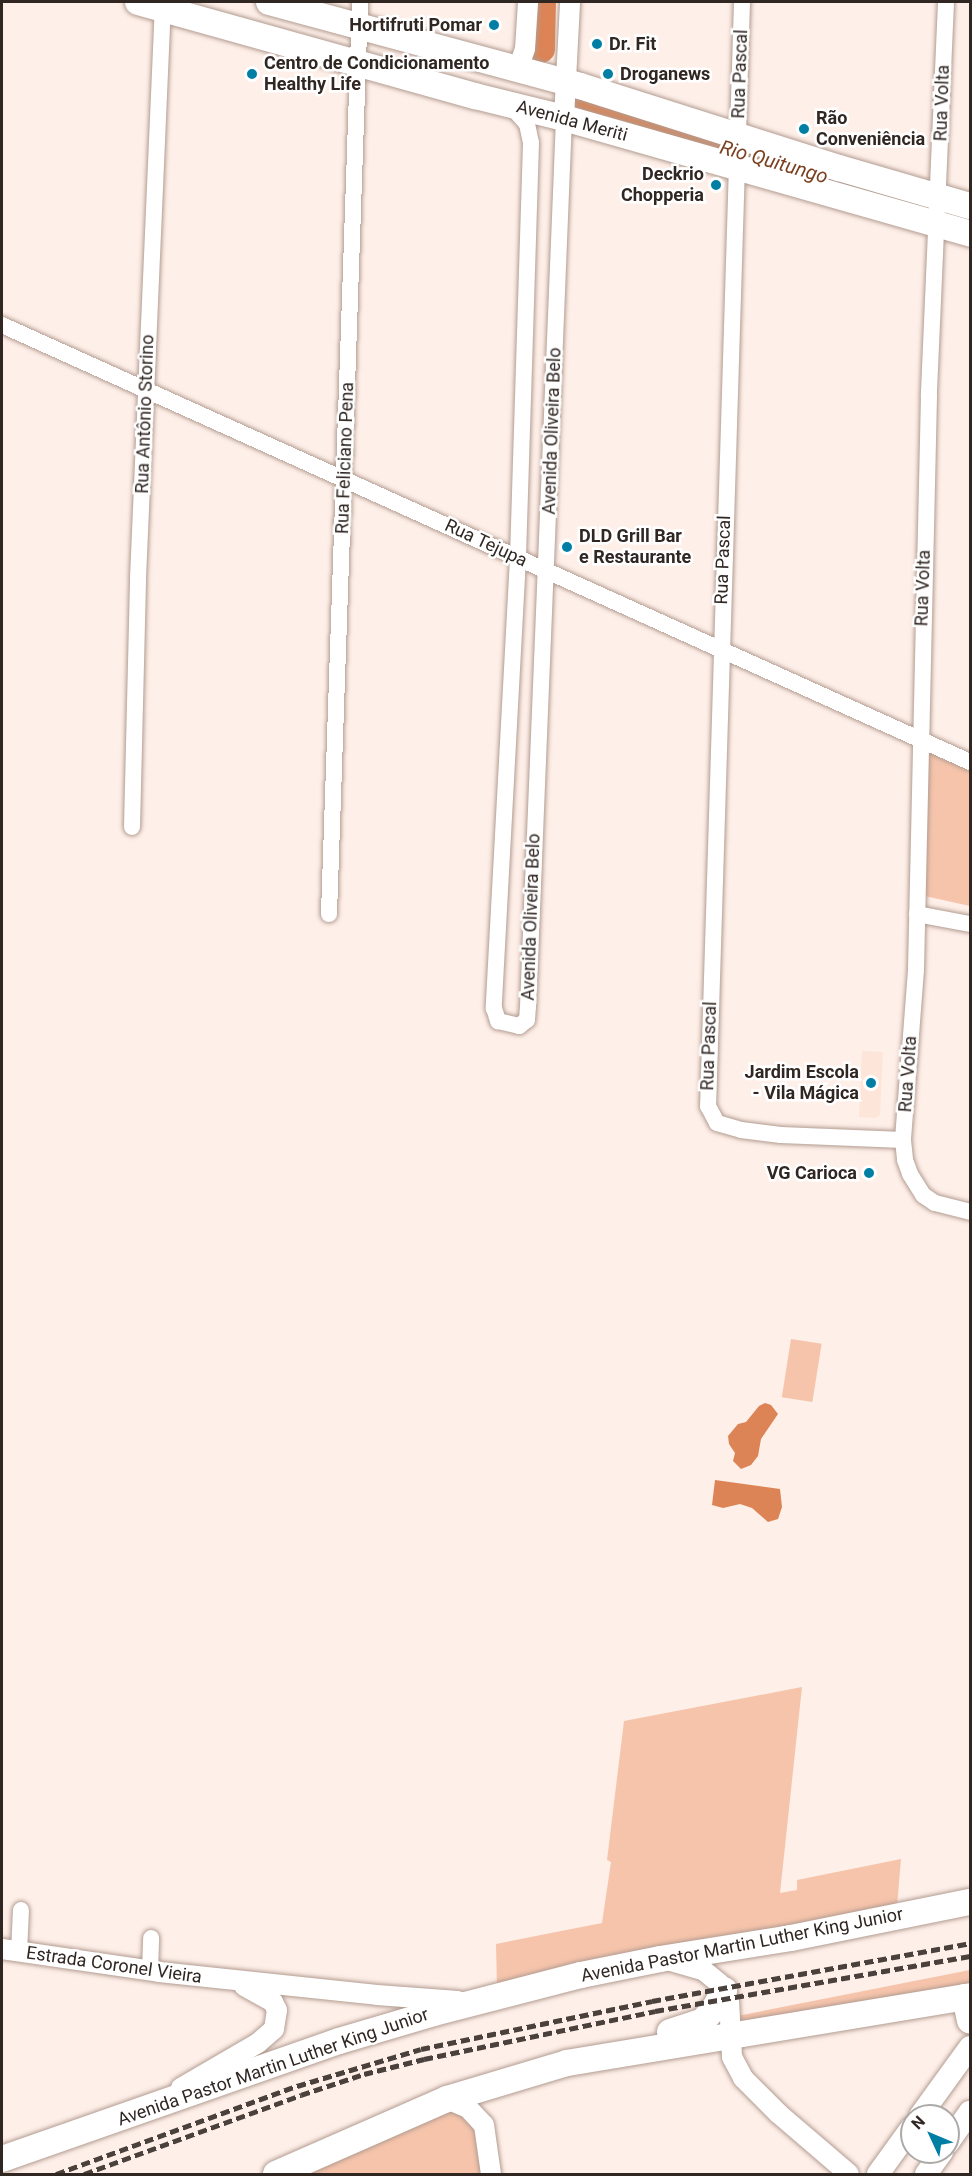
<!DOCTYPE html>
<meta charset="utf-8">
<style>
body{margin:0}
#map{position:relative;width:972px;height:2176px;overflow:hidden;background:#feefe8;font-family:Roboto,sans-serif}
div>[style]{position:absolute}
.built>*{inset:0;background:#fee5d9}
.green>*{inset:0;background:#f6c4ab;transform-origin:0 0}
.water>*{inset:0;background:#dc8455}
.river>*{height:28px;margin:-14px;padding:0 14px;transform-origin:14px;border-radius:14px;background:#dc8455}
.roads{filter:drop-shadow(0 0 2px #b29c91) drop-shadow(0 0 2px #b29c91)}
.minor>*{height:16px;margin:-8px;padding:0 8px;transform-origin:8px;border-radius:8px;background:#fff}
.tertiary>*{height:20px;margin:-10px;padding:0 10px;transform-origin:10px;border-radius:10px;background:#fff}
.secondary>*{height:22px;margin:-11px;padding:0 11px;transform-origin:11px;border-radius:11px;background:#fff}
.primary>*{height:26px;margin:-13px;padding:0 13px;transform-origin:13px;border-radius:13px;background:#fff}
.rail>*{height:4.5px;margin-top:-2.25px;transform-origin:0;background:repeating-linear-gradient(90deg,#4a403c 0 9px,transparent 0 13.5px)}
.dots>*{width:16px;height:16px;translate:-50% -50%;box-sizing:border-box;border:3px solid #fff;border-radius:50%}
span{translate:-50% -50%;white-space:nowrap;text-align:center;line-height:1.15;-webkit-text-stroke:5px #fff;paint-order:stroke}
.poi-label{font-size:18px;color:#302723;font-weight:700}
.right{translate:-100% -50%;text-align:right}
.left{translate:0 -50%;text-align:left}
.street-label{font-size:18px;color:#302723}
.water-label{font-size:20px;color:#7b4020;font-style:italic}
.frame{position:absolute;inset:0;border:3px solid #302723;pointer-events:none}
.north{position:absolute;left:900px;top:2104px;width:60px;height:60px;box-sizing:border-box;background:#fff;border:2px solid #aca9a7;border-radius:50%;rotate:314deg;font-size:16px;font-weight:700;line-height:24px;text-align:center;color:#302723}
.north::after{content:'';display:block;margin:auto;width:21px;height:27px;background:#007ea4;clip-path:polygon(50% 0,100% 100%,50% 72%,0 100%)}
</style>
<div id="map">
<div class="built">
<div style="clip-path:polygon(862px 1051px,883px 1052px,880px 1115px,875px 1118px,859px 1117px)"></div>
</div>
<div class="green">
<div style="clip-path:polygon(937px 750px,970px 766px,970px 906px,920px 895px,924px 755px)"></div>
<div style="left:791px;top:1339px;width:31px;height:59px;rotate:9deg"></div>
<div style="clip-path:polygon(802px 1687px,780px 1893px,797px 1890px,797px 1880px,901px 1859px,897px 1906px,497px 1988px,496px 1944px,602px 1923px,611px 1862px,607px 1860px,624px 1721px)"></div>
<div style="clip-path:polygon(970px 1970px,970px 1993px,735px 2028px,732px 2017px)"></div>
<div style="clip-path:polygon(465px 2107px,483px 2123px,492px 2174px,310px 2174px,440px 2110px)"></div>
</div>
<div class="water">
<div style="clip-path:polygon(765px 1403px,771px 1405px,778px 1414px,761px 1439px,758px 1456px,751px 1465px,741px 1469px,733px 1461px,735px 1453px,729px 1444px,728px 1436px,738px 1424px,746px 1422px,759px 1406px)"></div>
<div style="clip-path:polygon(715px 1480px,780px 1489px,782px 1507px,778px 1519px,768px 1522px,752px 1508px,740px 1504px,723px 1508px,712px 1505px)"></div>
</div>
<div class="river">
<div style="left:541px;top:49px;width:47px;rotate:-88.8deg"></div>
<div style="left:577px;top:105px;width:197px;rotate:15.6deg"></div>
<div style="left:857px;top:186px;width:118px;rotate:16.3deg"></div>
</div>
<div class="roads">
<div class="minor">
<div style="left:742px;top:2px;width:1105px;rotate:91.76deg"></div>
<div style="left:708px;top:1106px;width:19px;rotate:62deg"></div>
<div style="left:717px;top:1123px;width:25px;rotate:16deg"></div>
<div style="left:741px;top:1130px;width:40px;rotate:7.1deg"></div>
<div style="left:781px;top:1135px;width:122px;rotate:2.3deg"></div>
<div style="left:946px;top:2px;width:394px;rotate:92.5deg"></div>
<div style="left:929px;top:396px;width:574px;rotate:91.3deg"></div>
<div style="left:916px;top:970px;width:170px;rotate:94.4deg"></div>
<div style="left:903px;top:1140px;width:20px;rotate:84deg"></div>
<div style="left:905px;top:1160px;width:15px;rotate:70deg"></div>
<div style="left:910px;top:1174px;width:25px;rotate:58deg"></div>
<div style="left:923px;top:1195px;width:14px;rotate:34deg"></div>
<div style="left:935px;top:1203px;width:36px;rotate:14deg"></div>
<div style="left:510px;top:105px;width:25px;rotate:48deg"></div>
<div style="left:527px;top:124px;width:19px;rotate:78deg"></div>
<div style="left:531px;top:143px;width:415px;rotate:91.8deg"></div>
<div style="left:518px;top:558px;width:451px;rotate:93.1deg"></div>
<div style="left:494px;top:1008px;width:14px;rotate:73deg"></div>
<div style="left:498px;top:1021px;width:22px;rotate:13deg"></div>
<div style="left:519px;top:1026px;width:10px;rotate:-37deg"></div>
<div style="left:527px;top:1020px;width:13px;rotate:-86deg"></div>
<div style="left:528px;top:1007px;width:890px;rotate:-87.68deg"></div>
<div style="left:2px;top:325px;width:1062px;rotate:24.3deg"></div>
<div style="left:132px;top:827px;width:249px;rotate:-88.6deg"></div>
<div style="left:138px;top:578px;width:577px;rotate:-87.51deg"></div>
<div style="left:329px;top:914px;width:913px;rotate:-88.05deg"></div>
<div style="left:917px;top:914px;width:54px;rotate:10.7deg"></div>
<div style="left:19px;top:1952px;width:42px;rotate:-87.3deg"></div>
<div style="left:150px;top:1971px;width:33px;rotate:-88deg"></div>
</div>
<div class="tertiary">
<div style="left:518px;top:69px;width:21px;rotate:-71deg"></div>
<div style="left:525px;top:49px;width:47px;rotate:-86.3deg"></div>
<div style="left:564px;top:118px;width:116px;rotate:-87deg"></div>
<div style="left:2px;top:1949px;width:159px;rotate:8.3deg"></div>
<div style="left:159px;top:1972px;width:219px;rotate:6deg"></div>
<div style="left:377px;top:1995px;width:81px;rotate:4.2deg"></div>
<div style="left:667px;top:1960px;width:37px;rotate:16deg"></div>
<div style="left:703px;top:1970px;width:21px;rotate:39deg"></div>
<div style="left:719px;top:1983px;width:21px;rotate:61deg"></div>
<div style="left:729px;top:2001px;width:56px;rotate:86.9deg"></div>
<div style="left:732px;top:2057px;width:24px;rotate:62deg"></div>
<div style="left:743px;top:2078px;width:51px;rotate:45deg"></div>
<div style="left:779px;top:2114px;width:92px;rotate:40.6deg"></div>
<div style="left:181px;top:2088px;width:89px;rotate:-30.3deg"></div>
<div style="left:258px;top:2043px;width:21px;rotate:-41deg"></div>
<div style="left:274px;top:2029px;width:19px;rotate:-81deg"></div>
<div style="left:277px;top:2010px;width:9px;rotate:-117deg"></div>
<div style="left:273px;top:2002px;width:33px;rotate:-151deg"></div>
<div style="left:447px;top:2099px;width:23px;rotate:23deg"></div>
<div style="left:468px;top:2108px;width:23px;rotate:47deg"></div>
<div style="left:484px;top:2125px;width:49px;rotate:81.9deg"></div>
</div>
<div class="secondary">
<div style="left:920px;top:2116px;width:85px;rotate:-54.1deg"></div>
<div style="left:948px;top:2143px;width:38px;rotate:-55deg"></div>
<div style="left:878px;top:2174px;width:58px;rotate:-54.1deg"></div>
<div style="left:926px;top:2174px;width:27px;rotate:-54deg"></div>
</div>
<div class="primary">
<div style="left:138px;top:2px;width:350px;rotate:15.6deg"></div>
<div style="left:475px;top:96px;width:92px;rotate:13.9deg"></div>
<div style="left:564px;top:118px;width:422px;rotate:15.9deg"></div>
<div style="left:269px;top:2px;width:322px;rotate:15.1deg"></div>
<div style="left:580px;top:86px;width:272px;rotate:17.6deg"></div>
<div style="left:839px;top:168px;width:136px;rotate:16.2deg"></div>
<div style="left:965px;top:1997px;width:24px;rotate:78deg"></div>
<div style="left:670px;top:2032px;width:35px;rotate:-18deg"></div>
<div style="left:703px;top:2021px;width:20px;rotate:-49deg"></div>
<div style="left:716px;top:2006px;width:18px;rotate:-63deg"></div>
<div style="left:2px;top:2159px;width:357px;rotate:-19.3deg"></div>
<div style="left:339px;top:2041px;width:99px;rotate:-16.4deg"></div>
<div style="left:434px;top:2013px;width:152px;rotate:-14.5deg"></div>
<div style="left:581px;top:1975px;width:81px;rotate:-11.4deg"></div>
<div style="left:660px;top:1959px;width:133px;rotate:-9.1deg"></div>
<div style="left:791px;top:1938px;width:183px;rotate:-11.4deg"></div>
<div style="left:276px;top:2174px;width:187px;rotate:-23.7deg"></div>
<div style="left:447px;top:2099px;width:125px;rotate:-16.7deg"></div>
<div style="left:567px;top:2063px;width:409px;rotate:-9.4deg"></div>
</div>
</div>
<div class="rail">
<div style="left:56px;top:2174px;width:257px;rotate:-20.1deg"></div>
<div style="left:297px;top:2086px;width:129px;rotate:-16.6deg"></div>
<div style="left:421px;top:2049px;width:236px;rotate:-11.7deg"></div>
<div style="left:652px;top:2001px;width:323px;rotate:-10.3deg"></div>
<div style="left:84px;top:2174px;width:231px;rotate:-20deg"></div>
<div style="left:301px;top:2095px;width:66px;rotate:-18.4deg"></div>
<div style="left:364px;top:2074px;width:62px;rotate:-14deg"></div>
<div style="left:424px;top:2059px;width:236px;rotate:-11.7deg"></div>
<div style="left:655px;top:2011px;width:320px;rotate:-9.9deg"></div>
</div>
<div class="dots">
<div style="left:494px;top:25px;background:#007ea4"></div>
<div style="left:597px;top:44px;background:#007ea4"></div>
<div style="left:252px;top:74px;background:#007ea4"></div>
<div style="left:608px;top:74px;background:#007ea4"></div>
<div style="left:804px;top:129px;background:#007ea4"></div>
<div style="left:716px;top:185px;background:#007ea4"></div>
<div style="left:567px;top:547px;background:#007ea4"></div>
<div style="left:871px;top:1083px;background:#007ea4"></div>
<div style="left:869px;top:1173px;background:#007ea4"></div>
</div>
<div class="poi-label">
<span class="right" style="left:482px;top:25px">Hortifruti Pomar</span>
<span class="left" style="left:609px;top:44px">Dr. Fit</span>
<span class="left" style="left:264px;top:74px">Centro de Condicionamento<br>Healthy Life</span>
<span class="left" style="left:620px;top:74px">Droganews</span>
<span class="left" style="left:816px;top:129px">Rão<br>Conveniência</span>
<span class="right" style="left:704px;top:185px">Deckrio<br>Chopperia</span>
<span class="left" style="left:579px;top:547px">DLD Grill Bar<br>e Restaurante</span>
<span class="right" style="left:859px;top:1083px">Jardim Escola<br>- Vila Mágica</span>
<span class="right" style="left:857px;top:1173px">VG Carioca</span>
</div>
<div class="street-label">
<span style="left:740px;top:74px;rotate:-88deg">Rua Pascal</span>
<span style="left:942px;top:103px;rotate:-88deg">Rua Volta</span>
<span style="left:572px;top:121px;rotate:15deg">Avenida Meriti</span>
<span style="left:145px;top:414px;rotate:-88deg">Rua Antônio Storino</span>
<span style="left:552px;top:431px;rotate:-88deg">Avenida Oliveira Belo</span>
<span style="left:345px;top:458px;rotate:-88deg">Rua Feliciano Pena</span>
<span style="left:486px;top:543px;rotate:25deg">Rua Tejupa</span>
<span style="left:723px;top:560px;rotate:-88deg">Rua Pascal</span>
<span style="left:923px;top:588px;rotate:-88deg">Rua Volta</span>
<span style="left:531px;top:917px;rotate:-88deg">Avenida Oliveira Belo</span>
<span style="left:709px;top:1046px;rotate:-88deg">Rua Pascal</span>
<span style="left:908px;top:1074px;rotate:-86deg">Rua Volta</span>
<span style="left:742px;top:1945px;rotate:-11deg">Avenida Pastor Martin Luther King Junior</span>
<span style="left:114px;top:1965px;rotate:8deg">Estrada Coronel Vieira</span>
<span style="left:273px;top:2067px;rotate:-19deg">Avenida Pastor Martin Luther King Junior</span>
</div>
<div class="water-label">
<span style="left:774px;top:162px;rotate:16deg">Rio Quitungo</span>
</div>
<div class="frame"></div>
<div class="north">N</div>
</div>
